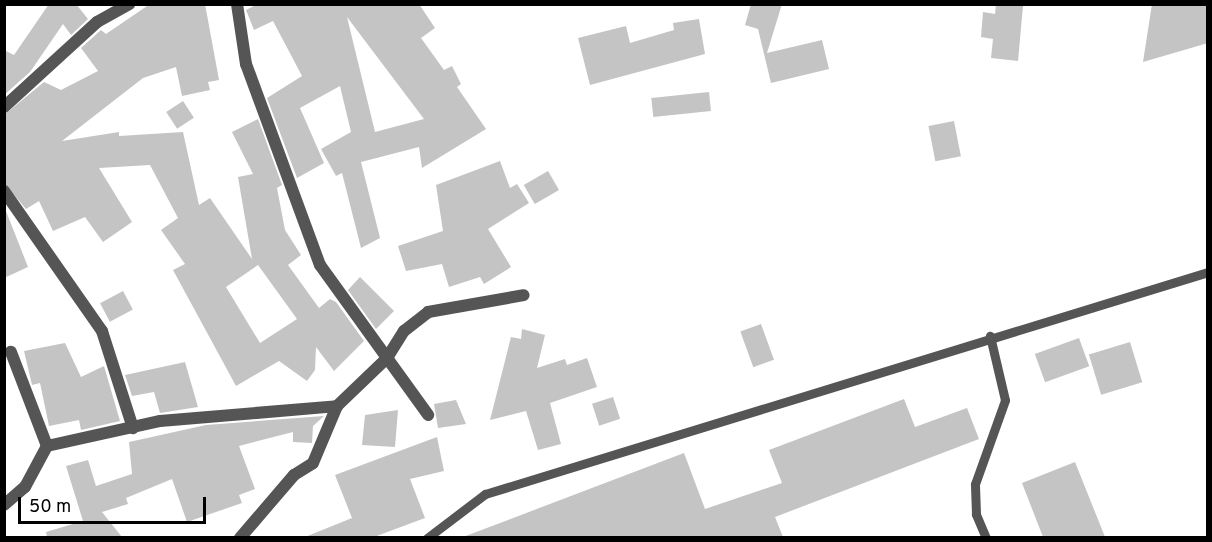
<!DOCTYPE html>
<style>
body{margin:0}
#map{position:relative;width:1212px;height:542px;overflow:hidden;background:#fff;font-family:Overpass,sans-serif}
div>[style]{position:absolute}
.building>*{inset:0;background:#c4c4c4;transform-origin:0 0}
.service>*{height:9px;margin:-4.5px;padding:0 4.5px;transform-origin:4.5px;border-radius:4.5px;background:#555}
.minor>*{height:12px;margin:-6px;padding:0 6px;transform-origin:6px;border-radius:6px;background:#555}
span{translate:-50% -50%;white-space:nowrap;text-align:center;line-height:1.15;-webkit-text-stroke:4.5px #fff;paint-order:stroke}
.frame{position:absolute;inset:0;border:6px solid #000;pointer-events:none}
.scale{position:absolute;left:18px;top:497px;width:188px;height:27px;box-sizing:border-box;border:3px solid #000;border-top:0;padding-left:8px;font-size:18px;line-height:21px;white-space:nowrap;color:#000;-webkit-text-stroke:4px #fff;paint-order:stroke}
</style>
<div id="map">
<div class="building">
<div style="clip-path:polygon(49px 4px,76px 4px,88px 19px,71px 35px,63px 24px,30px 72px,4px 95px,4px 50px,14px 55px)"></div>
<div style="clip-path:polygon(evenodd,150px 4px,205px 4px,219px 80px,208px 82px,210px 90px,182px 96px,176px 67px,143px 78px,62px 141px,119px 132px,119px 136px,183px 132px,199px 205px,210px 198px,252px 259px,238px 177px,253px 174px,232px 132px,258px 119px,282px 185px,277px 188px,285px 230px,301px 255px,288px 265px,319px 308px,330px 299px,336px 302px,364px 341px,334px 371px,316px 347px,315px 370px,307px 381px,279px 361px,236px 386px,173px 270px,185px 264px,161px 230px,178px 218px,150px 165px,99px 168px,132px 222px,103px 242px,85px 217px,53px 231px,39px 201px,26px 209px,4px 183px,4px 115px,44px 82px,61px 90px,98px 71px,81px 48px,101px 30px,106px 34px,150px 4px,258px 265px,297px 319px,260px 343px,226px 287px,258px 265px)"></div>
<div style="clip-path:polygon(evenodd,258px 4px,419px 4px,435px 28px,421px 38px,444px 70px,452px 66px,461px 84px,457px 87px,486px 129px,422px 168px,419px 147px,361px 162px,380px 238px,361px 248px,342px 173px,336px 176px,321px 149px,351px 132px,340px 86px,300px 108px,324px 163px,297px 178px,267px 98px,302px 76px,273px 21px,254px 30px,246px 10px,258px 4px,347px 17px,424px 119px,375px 132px,347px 17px)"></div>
<div style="clip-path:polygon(751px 4px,782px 4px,767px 53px,822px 40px,829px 69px,771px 83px,758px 29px,745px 25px)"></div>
<div style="clip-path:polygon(996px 4px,1023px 6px,1018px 61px,991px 58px,993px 39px,981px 37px,983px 12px,995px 14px)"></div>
<div style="clip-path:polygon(1152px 4px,1208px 4px,1208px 43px,1143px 62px)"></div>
<div style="clip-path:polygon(699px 19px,705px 54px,590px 85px,578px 38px,626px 26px,630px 43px,674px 30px,673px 23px)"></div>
<div style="left:709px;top:92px;width:19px;height:58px;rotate:84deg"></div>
<div style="left:183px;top:101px;width:20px;height:20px;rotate:57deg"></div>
<div style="left:954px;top:121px;width:36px;height:26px;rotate:79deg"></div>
<div style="clip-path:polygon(500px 161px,510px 188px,517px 184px,529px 203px,488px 229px,511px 267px,484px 284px,480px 277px,449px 287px,442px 264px,406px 271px,398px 246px,443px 231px,436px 185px)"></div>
<div style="left:548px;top:171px;width:22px;height:28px;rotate:60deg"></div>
<div style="clip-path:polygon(4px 206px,28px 267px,4px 278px)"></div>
<div style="clip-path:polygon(360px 277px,394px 311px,376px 329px,348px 290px)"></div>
<div style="left:123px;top:291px;width:21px;height:26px;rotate:62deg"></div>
<div style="left:761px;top:324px;width:38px;height:22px;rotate:70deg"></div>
<div style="clip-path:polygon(522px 329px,545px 335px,537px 368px,565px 359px,567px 365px,587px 358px,597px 387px,550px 403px,561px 444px,538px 450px,526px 411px,490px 420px,511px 337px,521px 339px)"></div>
<div style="left:1079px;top:338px;width:30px;height:47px;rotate:70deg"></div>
<div style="left:1130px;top:342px;width:42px;height:43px;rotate:73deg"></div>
<div style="clip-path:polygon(65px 343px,81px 377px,104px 366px,120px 421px,81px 430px,79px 420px,49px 426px,40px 383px,32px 385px,24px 351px)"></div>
<div style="clip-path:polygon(185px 362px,198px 407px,160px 413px,154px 392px,132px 396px,125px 375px)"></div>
<div style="left:613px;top:397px;width:23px;height:22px;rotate:72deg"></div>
<div style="clip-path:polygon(904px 399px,915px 427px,967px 408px,979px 439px,775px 517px,783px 537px,463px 537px,684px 453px,705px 509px,782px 483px,769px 450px)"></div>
<div style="clip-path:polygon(456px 400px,466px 424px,438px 428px,434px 404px)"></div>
<div style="clip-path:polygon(398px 410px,395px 447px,362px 445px,365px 415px)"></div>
<div style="clip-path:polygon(324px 416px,313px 426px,312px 443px,293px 442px,293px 432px,239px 446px,255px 489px,239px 495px,242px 503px,187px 522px,172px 479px,126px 498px,128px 504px,102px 512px,122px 537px,47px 537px,46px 532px,83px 521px,66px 466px,88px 460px,96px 486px,132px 474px,129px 442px,206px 425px)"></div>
<div style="clip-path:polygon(437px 437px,444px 471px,410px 479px,425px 518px,374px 537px,305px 537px,352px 518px,335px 475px)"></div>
<div style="clip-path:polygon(1075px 462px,1105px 537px,1043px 537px,1022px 483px)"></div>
</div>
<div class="service">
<div style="left:427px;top:538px;width:73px;rotate:-37.2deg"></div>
<div style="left:485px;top:494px;width:756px;rotate:-17.07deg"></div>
<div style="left:986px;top:538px;width:26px;rotate:-113deg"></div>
<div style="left:976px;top:514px;width:30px;rotate:-92deg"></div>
<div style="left:975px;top:484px;width:89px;rotate:-70.3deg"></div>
<div style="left:1005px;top:400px;width:66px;rotate:-103.2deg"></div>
</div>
<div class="minor">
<div style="left:237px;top:4px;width:61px;rotate:81.5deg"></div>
<div style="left:246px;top:64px;width:214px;rotate:69.8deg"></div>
<div style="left:320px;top:265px;width:185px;rotate:54.2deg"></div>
<div style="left:4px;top:107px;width:126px;rotate:-42.4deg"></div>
<div style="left:97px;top:22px;width:37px;rotate:-29deg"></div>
<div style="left:4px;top:191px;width:171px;rotate:55deg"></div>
<div style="left:102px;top:331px;width:102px;rotate:72.3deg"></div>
<div style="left:47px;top:446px;width:116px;rotate:-12.5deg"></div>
<div style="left:160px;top:421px;width:178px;rotate:-4.8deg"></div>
<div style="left:337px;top:406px;width:69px;rotate:-43.8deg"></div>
<div style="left:387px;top:358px;width:32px;rotate:-58deg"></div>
<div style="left:404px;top:331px;width:31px;rotate:-38deg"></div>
<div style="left:428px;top:312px;width:97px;rotate:-10deg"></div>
<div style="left:4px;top:505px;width:28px;rotate:-41deg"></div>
<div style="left:25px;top:487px;width:47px;rotate:-61.8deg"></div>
<div style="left:47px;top:446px;width:101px;rotate:-111deg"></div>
<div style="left:240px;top:538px;width:83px;rotate:-49.4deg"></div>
<div style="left:294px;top:475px;width:22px;rotate:-32deg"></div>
<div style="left:313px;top:463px;width:62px;rotate:-67.2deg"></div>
</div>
<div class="frame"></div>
<div class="scale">50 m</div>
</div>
